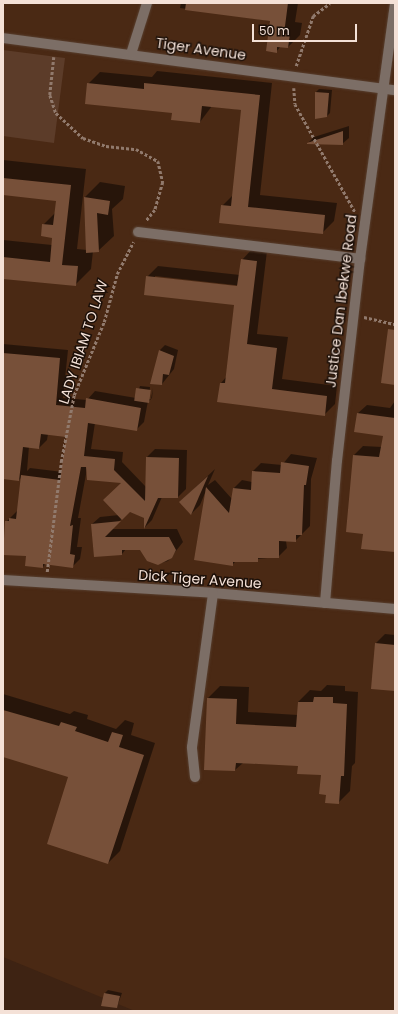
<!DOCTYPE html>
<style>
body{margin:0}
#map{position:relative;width:398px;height:1014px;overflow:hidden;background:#3e2313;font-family:Poppins,sans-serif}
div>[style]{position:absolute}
.built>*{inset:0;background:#4a2914}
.green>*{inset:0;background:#5c3c29}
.shadow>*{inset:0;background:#0007}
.building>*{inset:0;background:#775039;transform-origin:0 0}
.path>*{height:2.5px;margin-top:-1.25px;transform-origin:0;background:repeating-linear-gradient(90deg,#917a6d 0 3px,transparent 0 5px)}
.roads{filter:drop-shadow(0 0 1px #573e2e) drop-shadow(0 0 1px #573e2e)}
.minor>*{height:10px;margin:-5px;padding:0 5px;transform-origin:5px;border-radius:5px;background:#7c6e66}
span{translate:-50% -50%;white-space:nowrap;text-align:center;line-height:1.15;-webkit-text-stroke:3px #1c1009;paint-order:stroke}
.street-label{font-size:14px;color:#f4e1d7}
.frame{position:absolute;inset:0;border:4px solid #f4e1d7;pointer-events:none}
.scale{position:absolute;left:252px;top:24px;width:105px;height:18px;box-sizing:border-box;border:2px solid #f4e1d7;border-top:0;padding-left:5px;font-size:12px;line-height:14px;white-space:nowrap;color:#f4e1d7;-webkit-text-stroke:3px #1c1009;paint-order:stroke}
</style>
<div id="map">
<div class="built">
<div style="clip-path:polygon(3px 3px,395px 3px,395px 1011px,135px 1011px,3px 957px)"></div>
</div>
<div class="green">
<div style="clip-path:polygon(3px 50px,65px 58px,54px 143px,3px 136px)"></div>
</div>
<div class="shadow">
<div style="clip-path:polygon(181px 3px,298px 3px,295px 22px,302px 23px,300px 35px,288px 47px,281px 46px,276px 52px,271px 21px,180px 8px)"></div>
<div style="clip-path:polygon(157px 71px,272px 83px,260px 195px,337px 203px,334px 221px,322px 233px,222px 206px,233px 195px,242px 110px,212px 106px,200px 122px,88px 84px,100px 72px,152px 77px)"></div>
<div style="clip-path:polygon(319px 89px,332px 90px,330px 113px,327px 116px,316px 92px)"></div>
<div style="clip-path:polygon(349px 126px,349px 138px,342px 144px,309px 142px,314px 137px)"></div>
<div style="clip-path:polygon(3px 160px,86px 169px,77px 249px,87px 250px,85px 197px,100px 182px,125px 186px,123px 199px,112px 209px,114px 236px,98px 251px,93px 251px,91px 269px,75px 285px,3px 278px,3px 240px,52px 245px,53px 237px,43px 225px,56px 212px,57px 200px,3px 194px)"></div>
<div style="clip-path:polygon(evenodd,252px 249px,267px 251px,257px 334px,288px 337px,282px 379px,337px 386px,335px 404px,324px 415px,221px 383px,227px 376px,235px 304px,147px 277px,158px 266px,240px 275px,242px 260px,252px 249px,155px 276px,243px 286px,242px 288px,155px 278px,155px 276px)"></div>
<div style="clip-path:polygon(evenodd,3px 344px,68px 350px,63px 398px,87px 400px,95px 391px,136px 398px,140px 386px,150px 387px,149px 399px,151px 399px,153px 388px,152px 398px,149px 401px,148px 401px,144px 422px,136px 430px,95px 423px,91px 449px,123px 452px,122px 462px,146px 487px,147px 457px,155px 449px,187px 450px,186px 489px,178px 497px,162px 497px,152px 520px,145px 527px,145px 518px,130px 511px,111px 529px,177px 529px,183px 542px,168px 561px,158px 564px,141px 549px,126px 549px,122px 554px,92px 524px,100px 517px,119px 515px,123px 482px,87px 469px,78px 518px,81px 518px,77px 547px,82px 547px,80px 559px,72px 567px,46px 563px,43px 567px,27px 555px,6px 522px,18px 510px,22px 477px,19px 480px,3px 478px,3px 344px,48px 434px,67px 436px,63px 472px,30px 468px,27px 471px,29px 446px,39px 448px,47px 440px,48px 434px)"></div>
<div style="clip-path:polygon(165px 345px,178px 350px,174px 369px,162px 384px,151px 383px,160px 350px)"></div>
<div style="clip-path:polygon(395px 401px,395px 551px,364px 533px,347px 531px,354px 455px,363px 446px,382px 447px,384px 435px,357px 414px,367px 405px,390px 408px)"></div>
<div style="clip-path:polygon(291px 454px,317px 458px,311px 479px,310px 526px,295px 541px,286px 541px,287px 548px,278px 557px,236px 561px,232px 565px,205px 493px,200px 505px,191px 514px,180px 502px,215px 469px,208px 485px,215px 480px,232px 499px,234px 488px,242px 480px,252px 482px,253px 471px,261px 463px,282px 465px)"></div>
<div style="clip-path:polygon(385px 634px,395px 635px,395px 690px,376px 643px)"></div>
<div style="clip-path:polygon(327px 685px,345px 686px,345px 691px,358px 692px,355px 763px,352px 766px,350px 791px,338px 803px,327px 794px,322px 774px,299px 765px,243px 763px,235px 770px,205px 769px,208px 698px,220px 686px,249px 687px,248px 712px,298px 715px,298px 702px,310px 690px,321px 691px)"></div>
<div style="clip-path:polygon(3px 694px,70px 714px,74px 711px,88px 715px,87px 719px,116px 729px,125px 720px,134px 723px,131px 735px,155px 743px,120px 851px,108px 863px,70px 776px,3px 756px)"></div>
<div style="clip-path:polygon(108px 990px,122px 993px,117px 1007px,105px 993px)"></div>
</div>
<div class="building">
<div style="clip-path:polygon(186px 3px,288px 3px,284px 34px,290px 34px,288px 48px,277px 47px,277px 53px,266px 51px,270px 21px,185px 10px)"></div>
<div style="clip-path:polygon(87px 83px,144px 89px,144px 83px,260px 95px,248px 207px,325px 215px,323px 234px,219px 223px,221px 205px,231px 206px,241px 110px,202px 106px,200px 123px,171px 120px,172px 113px,85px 104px)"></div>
<div style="clip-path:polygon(315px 92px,329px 93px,327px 117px,315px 119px)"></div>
<div style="clip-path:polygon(343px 131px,343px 145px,307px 144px,307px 143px)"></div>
<div style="clip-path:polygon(3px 178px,71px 185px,62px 265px,78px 266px,76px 286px,3px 279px,3px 257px,50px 262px,52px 238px,41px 236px,42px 224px,53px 225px,56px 201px,3px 195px)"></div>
<div style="clip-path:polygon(84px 197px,110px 201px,108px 215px,97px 213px,99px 252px,86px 253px)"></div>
<div style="clip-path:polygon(241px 259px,257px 261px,247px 344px,277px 348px,272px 389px,327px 396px,325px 416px,217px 402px,220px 383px,225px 383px,234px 305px,144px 295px,146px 276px,237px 286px)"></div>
<div style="clip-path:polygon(388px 329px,395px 330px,395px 385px,381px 383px)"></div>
<div style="clip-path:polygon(159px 350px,174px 356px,169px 375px,163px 374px,162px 385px,150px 384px)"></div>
<div style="clip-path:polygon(3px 353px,60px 358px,56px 405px,85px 408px,86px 398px,141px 408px,137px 431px,88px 423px,84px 456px,115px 459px,114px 470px,145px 501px,146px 457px,179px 458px,178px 498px,158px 498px,144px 529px,144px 518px,130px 512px,122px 520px,103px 500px,121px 483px,87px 480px,86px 467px,81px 467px,70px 526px,73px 525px,70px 554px,75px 555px,73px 568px,43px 564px,43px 568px,25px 566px,26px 556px,3px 555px,5px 521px,9px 521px,9px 518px,16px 519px,21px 475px,60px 480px,66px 437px,41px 434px,39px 449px,23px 447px,19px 481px,3px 479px)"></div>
<div style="left:136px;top:388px;width:15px;height:13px;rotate:8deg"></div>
<div style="clip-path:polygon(357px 413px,395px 418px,395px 552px,361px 549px,363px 534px,346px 532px,353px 455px,379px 457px,383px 436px,354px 432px)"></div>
<div style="clip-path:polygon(281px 462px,309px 466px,306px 485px,304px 485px,302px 535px,296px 535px,296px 542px,279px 541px,279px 558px,258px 558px,258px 562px,233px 562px,233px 566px,194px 560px,206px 487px,229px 513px,233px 488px,251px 490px,252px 471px,280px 473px)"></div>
<div style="clip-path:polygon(208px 476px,191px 515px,179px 502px)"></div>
<div style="clip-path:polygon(121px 521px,105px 537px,169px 537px,176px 550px,172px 558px,158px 565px,147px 561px,140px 550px,122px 550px,122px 555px,94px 557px,91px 524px)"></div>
<div style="clip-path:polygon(375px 643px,395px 645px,395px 691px,371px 689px)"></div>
<div style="clip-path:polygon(314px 697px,333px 697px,333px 703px,347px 704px,344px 776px,341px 776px,339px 804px,325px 803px,326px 795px,319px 794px,321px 775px,297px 774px,298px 766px,236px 763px,235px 771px,204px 770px,207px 698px,237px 699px,236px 724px,296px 727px,298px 702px,313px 702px)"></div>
<div style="clip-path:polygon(3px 710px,59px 726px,61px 722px,77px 727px,75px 731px,108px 742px,112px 732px,123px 735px,119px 747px,144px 755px,108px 864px,47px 844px,68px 777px,3px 757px)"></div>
<div style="clip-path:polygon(104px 993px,120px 996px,117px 1008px,101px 1006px)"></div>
</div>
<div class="path">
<div style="left:54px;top:57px;width:38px;rotate:96deg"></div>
<div style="left:50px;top:95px;width:19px;rotate:72deg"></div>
<div style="left:56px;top:113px;width:37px;rotate:43deg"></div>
<div style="left:83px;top:138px;width:24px;rotate:19deg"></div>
<div style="left:106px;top:146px;width:30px;rotate:6deg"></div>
<div style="left:136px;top:149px;width:25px;rotate:29deg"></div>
<div style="left:158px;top:161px;width:22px;rotate:77deg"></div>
<div style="left:163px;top:182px;width:29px;rotate:106deg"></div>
<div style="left:155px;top:210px;width:14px;rotate:129deg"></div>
<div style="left:296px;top:66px;width:53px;rotate:-71.2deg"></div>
<div style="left:313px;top:16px;width:21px;rotate:-37deg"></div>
<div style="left:294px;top:88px;width:16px;rotate:86deg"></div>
<div style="left:295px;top:104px;width:124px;rotate:60.9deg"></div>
<div style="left:364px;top:317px;width:32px;rotate:13deg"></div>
<div style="left:47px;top:572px;width:111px;rotate:-82.7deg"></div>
<div style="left:61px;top:462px;width:68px;rotate:-79deg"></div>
<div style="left:74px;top:395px;width:79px;rotate:-67.7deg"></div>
<div style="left:104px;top:322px;width:50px;rotate:-74.8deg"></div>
<div style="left:117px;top:274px;width:36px;rotate:-63deg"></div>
</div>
<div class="roads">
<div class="minor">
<div style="left:3px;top:38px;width:395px;rotate:7.6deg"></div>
<div style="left:131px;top:54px;width:53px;rotate:-72.6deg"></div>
<div style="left:138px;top:232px;width:224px;rotate:6.9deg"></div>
<div style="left:3px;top:580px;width:210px;rotate:3.5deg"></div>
<div style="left:213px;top:593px;width:183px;rotate:5deg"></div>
<div style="left:325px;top:603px;width:143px;rotate:-85.2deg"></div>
<div style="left:337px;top:461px;width:203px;rotate:-83.5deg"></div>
<div style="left:360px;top:259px;width:258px;rotate:-82.2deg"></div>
<div style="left:195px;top:777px;width:30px;rotate:-96deg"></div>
<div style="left:192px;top:747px;width:155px;rotate:-82.2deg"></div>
</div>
</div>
<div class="street-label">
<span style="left:201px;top:49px;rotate:8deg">Tiger Avenue</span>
<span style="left:341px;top:301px;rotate:-83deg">Justice Dan Ibekwe Road</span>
<span style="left:83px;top:342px;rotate:-72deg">LADY IBIAM TO LAW</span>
<span style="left:200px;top:579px;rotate:4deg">Dick Tiger Avenue</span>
</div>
<div class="frame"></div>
<div class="scale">50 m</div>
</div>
